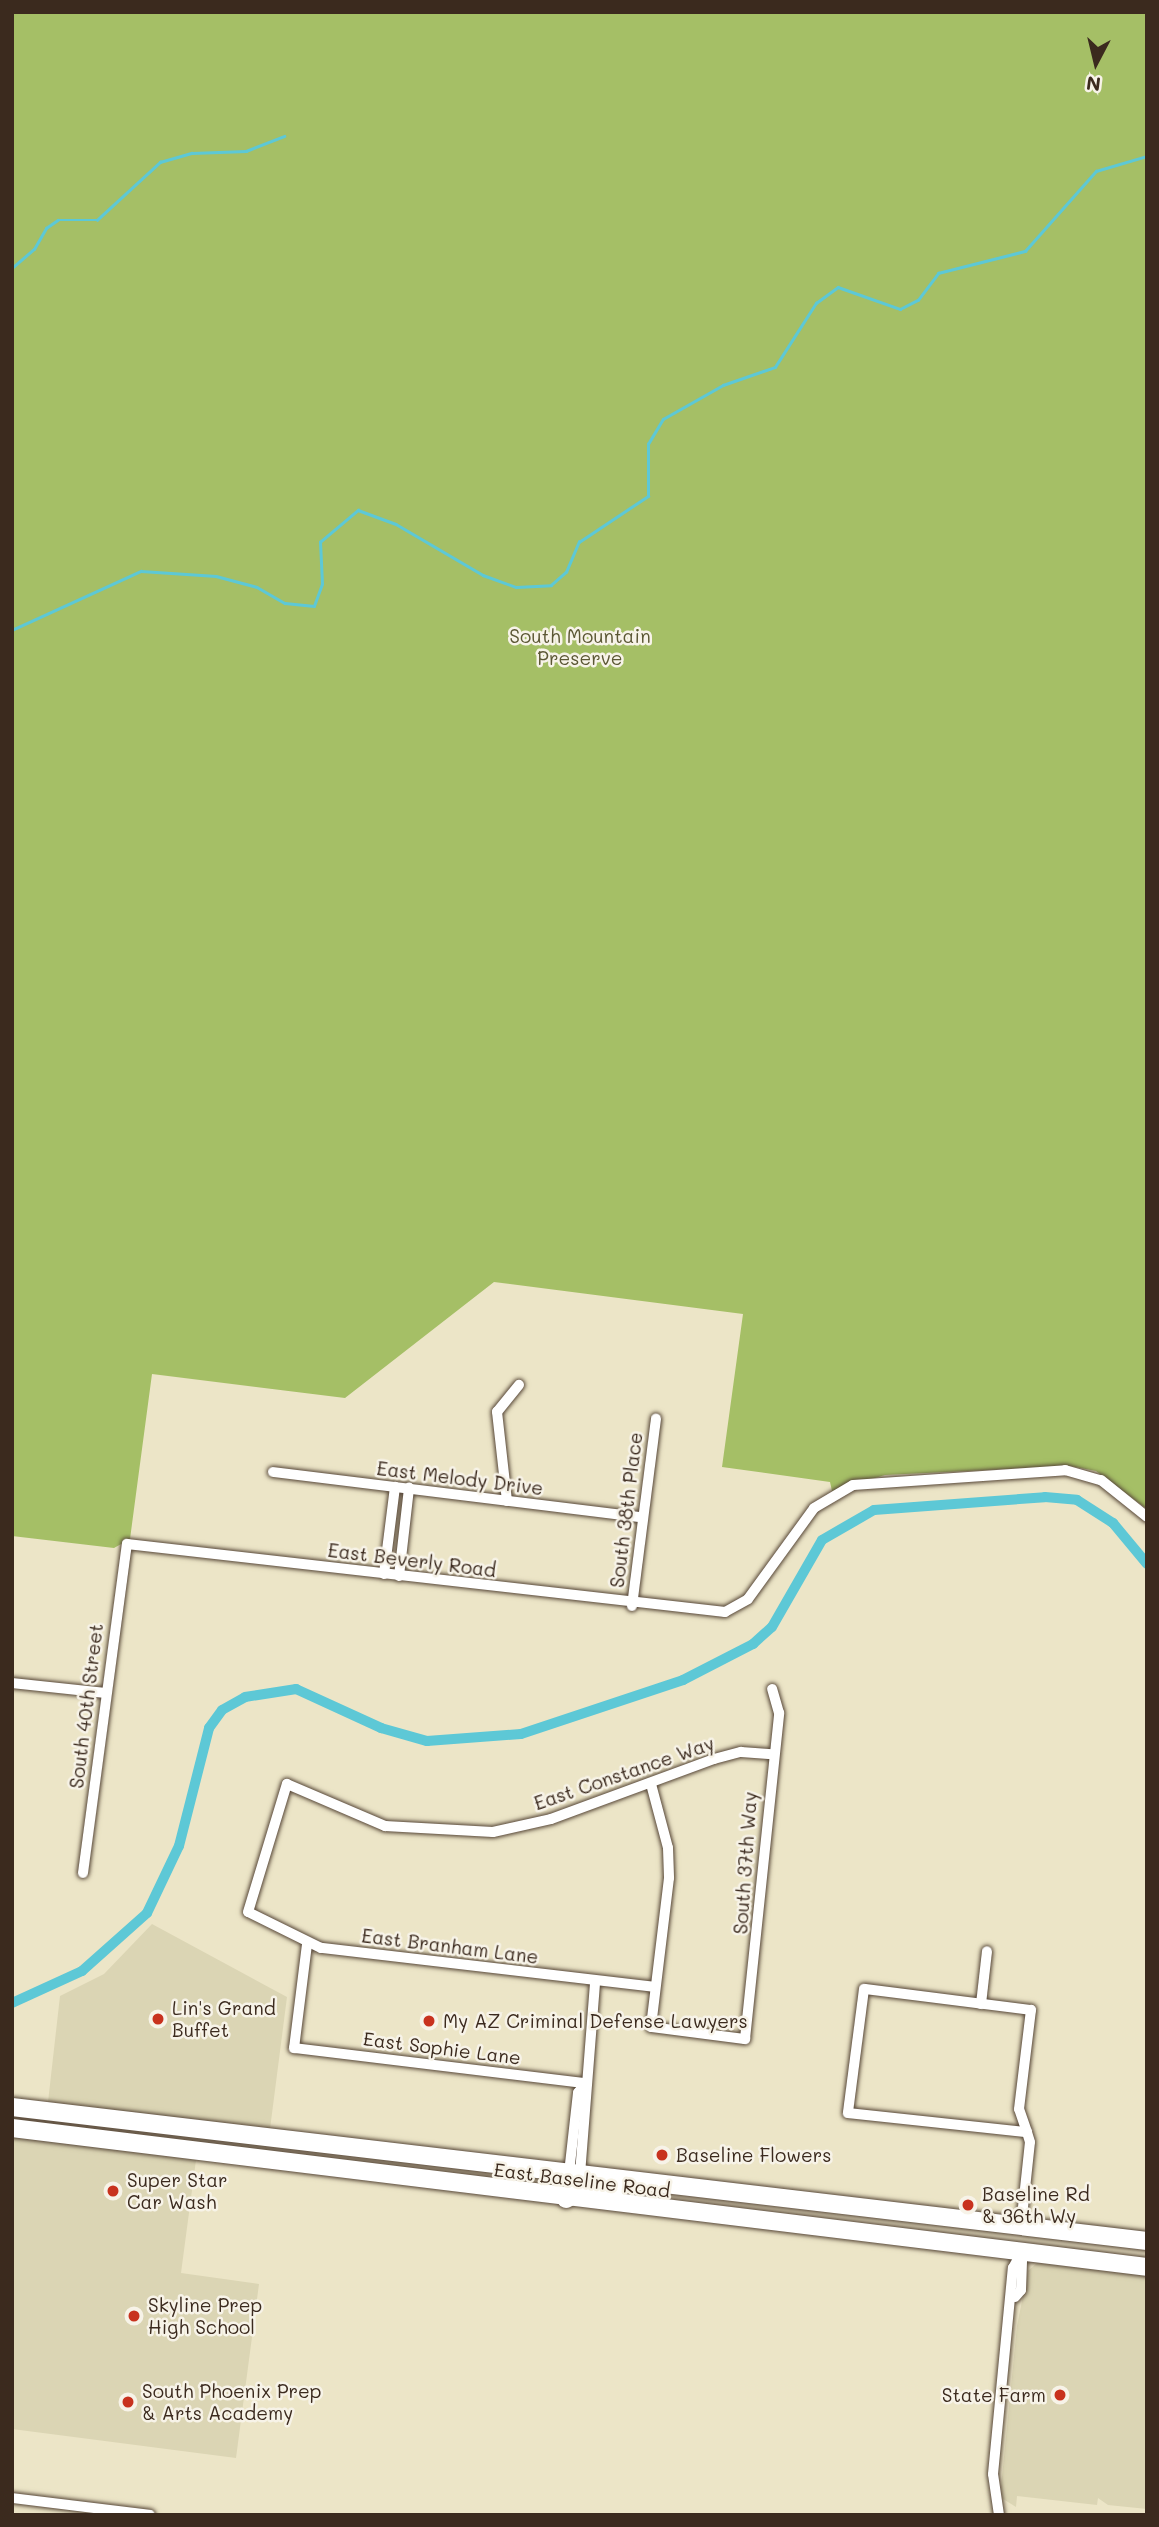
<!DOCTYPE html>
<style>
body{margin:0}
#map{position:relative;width:1159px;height:2527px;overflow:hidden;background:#ece5c7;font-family:Mali,sans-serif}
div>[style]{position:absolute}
.built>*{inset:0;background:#dbd5b4}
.green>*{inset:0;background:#a5bf66}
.stream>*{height:2.5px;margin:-1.25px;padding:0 1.25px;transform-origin:1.25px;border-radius:1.25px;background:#5dc8d6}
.canal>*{height:10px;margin:-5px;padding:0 5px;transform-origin:5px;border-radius:5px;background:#5dc8d6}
.roads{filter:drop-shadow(0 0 2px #564637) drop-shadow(0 0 2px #564637)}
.street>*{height:10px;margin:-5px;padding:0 5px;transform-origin:5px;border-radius:5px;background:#fff}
.primary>*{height:18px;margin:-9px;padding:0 9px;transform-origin:9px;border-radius:9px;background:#fff}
.dots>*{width:19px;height:19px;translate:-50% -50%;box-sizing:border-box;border:4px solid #f7f3e8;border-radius:50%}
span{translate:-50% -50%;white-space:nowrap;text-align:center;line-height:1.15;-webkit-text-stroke:5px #f7f3e8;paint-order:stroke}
.park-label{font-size:19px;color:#5b5734}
.street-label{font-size:19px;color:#3b2a1e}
.poi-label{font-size:19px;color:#3b2a1e}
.left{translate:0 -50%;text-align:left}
.right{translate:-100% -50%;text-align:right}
.frame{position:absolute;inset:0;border:14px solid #3b2a1e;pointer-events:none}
.north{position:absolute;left:1061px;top:28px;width:70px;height:70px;-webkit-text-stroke:5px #f7f3e8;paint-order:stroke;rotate:187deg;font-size:19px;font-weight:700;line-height:28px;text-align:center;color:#3b2a1e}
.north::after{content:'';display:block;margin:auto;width:24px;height:32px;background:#3b2a1e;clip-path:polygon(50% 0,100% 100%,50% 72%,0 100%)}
</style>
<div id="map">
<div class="built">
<div style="clip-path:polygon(152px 1924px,287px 1997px,270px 2129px,48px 2102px,60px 1996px,104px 1974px)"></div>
<div style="clip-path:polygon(12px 2137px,196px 2160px,181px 2273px,259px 2284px,236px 2458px,12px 2429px)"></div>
<div style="clip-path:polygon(1037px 2263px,1147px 2276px,1147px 2509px,1108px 2505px,1098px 2498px,1097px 2505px,1017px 2496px,1016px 2507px,1000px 2497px,1017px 2326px,1028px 2271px)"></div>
</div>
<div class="green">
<div style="clip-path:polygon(12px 12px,1147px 12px,1147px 1509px,1096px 1471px,1070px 1466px,885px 1475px,832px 1491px,830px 1482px,722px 1467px,743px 1314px,494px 1282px,345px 1398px,152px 1374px,130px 1539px,114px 1548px,12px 1536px)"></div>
</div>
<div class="stream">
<div style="left:12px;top:268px;width:29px;rotate:-41deg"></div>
<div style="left:34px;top:249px;width:24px;rotate:-60deg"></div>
<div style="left:46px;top:228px;width:14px;rotate:-34deg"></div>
<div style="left:58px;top:220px;width:39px"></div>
<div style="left:97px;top:220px;width:86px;rotate:-42.6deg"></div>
<div style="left:160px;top:162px;width:33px;rotate:-16deg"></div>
<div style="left:192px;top:153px;width:54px;rotate:-2.1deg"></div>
<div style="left:246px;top:151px;width:41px;rotate:-21.5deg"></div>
<div style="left:12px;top:630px;width:142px;rotate:-24.6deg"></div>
<div style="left:141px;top:571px;width:75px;rotate:3.8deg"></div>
<div style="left:216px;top:576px;width:42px;rotate:15deg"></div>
<div style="left:257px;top:587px;width:32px;rotate:30deg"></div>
<div style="left:285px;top:603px;width:29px;rotate:6deg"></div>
<div style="left:314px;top:606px;width:23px;rotate:-70deg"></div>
<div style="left:322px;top:584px;width:42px;rotate:-92.7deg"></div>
<div style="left:320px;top:542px;width:50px;rotate:-40.1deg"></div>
<div style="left:358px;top:510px;width:40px;rotate:20.2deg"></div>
<div style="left:396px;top:524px;width:101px;rotate:30.4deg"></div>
<div style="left:483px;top:575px;width:35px;rotate:20deg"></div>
<div style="left:516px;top:587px;width:35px;rotate:-3deg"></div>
<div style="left:551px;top:585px;width:20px;rotate:-41deg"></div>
<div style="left:566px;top:572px;width:33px;rotate:-67deg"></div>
<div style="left:579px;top:542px;width:83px;rotate:-33.7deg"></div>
<div style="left:648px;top:496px;width:52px;rotate:-90deg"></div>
<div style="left:648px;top:444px;width:29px;rotate:-59deg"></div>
<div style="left:663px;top:419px;width:69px;rotate:-29.5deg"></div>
<div style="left:723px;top:385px;width:55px;rotate:-19.1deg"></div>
<div style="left:775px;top:367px;width:76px;rotate:-57.4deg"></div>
<div style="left:816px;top:303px;width:27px;rotate:-36deg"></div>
<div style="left:838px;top:287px;width:66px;rotate:19.5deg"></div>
<div style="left:900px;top:309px;width:20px;rotate:-27deg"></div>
<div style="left:918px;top:300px;width:34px;rotate:-53deg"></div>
<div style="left:938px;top:273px;width:90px;rotate:-14.2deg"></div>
<div style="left:1025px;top:251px;width:107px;rotate:-48.4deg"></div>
<div style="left:1096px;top:171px;width:53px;rotate:-16.4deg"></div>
</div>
<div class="canal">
<div style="left:12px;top:2003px;width:77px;rotate:-24.6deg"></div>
<div style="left:82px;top:1971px;width:87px;rotate:-41.7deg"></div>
<div style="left:147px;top:1913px;width:74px;rotate:-64.5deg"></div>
<div style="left:179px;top:1846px;width:122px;rotate:-75.7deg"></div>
<div style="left:209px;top:1728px;width:22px;rotate:-54deg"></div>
<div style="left:222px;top:1710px;width:26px;rotate:-29deg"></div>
<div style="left:245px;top:1697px;width:52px;rotate:-8.9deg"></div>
<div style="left:296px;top:1689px;width:94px;rotate:24.6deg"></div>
<div style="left:381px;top:1728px;width:48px;rotate:15.8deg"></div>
<div style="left:427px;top:1741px;width:94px;rotate:-4.3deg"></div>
<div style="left:521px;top:1734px;width:171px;rotate:-18.4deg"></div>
<div style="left:683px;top:1680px;width:79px;rotate:-27.2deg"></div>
<div style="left:753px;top:1644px;width:25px;rotate:-42deg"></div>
<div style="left:772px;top:1627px;width:100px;rotate:-60.1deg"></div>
<div style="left:822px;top:1540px;width:60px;rotate:-30deg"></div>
<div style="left:874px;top:1510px;width:171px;rotate:-4.3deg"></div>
<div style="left:1045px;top:1497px;width:32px;rotate:5deg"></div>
<div style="left:1077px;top:1500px;width:43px;rotate:32.6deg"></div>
<div style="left:1113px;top:1523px;width:53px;rotate:50.3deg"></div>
</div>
<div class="roads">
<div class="street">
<div style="left:273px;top:1472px;width:372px;rotate:7deg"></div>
<div style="left:507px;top:1501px;width:90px;rotate:-96.4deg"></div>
<div style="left:497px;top:1412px;width:35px;rotate:-51deg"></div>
<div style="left:384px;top:1574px;width:88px;rotate:-82.8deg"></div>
<div style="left:399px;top:1576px;width:89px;rotate:-83.5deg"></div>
<div style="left:632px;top:1606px;width:189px;rotate:-82.7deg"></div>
<div style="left:12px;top:1683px;width:94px;rotate:6.1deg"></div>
<div style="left:651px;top:1784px;width:66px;rotate:75.1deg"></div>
<div style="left:668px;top:1848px;width:30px;rotate:88deg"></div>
<div style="left:669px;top:1878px;width:150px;rotate:96.9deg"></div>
<div style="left:651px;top:2027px;width:95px;rotate:7.3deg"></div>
<div style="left:745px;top:2039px;width:328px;rotate:-84deg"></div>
<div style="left:779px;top:1713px;width:25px;rotate:-106deg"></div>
<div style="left:83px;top:1873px;width:332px;rotate:-82.4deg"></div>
<div style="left:127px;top:1544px;width:602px;rotate:6.49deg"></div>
<div style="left:725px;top:1612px;width:26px;rotate:-29deg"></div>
<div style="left:748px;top:1599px;width:112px;rotate:-54deg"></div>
<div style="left:814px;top:1508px;width:45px;rotate:-30.5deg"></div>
<div style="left:853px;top:1485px;width:213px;rotate:-4deg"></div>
<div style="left:1065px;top:1470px;width:37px;rotate:16deg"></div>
<div style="left:1101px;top:1480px;width:59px;rotate:38.8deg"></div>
<div style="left:307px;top:1944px;width:105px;rotate:97.1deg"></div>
<div style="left:294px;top:2048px;width:293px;rotate:6.9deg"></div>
<div style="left:655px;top:1987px;width:336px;rotate:-173.3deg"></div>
<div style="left:321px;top:1948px;width:81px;rotate:-153.7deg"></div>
<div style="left:248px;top:1912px;width:134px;rotate:-73.1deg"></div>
<div style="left:287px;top:1784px;width:107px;rotate:23.2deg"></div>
<div style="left:385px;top:1826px;width:108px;rotate:3.2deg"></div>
<div style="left:493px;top:1832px;width:59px;rotate:-12.6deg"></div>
<div style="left:551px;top:1819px;width:174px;rotate:-20.2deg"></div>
<div style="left:714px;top:1759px;width:28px;rotate:-15deg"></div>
<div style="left:741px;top:1752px;width:31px;rotate:4deg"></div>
<div style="left:981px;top:2004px;width:53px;rotate:-83.5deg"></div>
<div style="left:569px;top:2173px;width:81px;rotate:-83.6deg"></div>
<div style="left:578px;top:2093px;width:12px;rotate:-55deg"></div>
<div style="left:580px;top:2174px;width:193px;rotate:-85.5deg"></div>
<div style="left:1021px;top:2226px;width:84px;rotate:-83.9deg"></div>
<div style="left:1030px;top:2142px;width:10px;rotate:-107deg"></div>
<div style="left:1027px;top:2132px;width:24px;rotate:-109deg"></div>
<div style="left:1019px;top:2109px;width:100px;rotate:-83.1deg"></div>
<div style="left:1031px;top:2010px;width:168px;rotate:-172.8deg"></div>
<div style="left:864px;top:1989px;width:125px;rotate:97.4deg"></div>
<div style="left:848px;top:2113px;width:180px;rotate:6.1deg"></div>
<div style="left:1015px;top:2297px;width:9px;rotate:-49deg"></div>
<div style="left:1021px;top:2290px;width:37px;rotate:-88deg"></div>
<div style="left:12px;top:2498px;width:139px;rotate:7deg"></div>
<div style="left:999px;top:2515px;width:41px;rotate:-98.3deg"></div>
<div style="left:993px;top:2474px;width:207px;rotate:-84.5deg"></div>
<div style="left:1013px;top:2268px;width:18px;rotate:-61deg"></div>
</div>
<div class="primary">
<div style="left:12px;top:2107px;width:1143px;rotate:6.73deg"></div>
<div style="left:12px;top:2128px;width:1143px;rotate:6.98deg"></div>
<div style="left:566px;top:2199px;width:24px;rotate:-28deg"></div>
<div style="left:587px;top:2188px;width:28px;rotate:2deg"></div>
</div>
</div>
<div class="dots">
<div style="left:158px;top:2019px;background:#c8321e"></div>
<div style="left:429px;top:2021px;background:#c8321e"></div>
<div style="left:662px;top:2155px;background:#c8321e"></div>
<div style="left:113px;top:2191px;background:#c8321e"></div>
<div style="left:968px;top:2205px;background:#c8321e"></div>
<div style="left:134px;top:2316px;background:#c8321e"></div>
<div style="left:1060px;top:2395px;background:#c8321e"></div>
<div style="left:128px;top:2402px;background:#c8321e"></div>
</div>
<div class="park-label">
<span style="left:580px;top:647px">South Mountain<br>Preserve</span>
</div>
<div class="street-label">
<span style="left:460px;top:1478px;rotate:7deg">East Melody Drive</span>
<span style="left:626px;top:1510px;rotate:-83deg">South 38th Place</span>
<span style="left:412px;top:1560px;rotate:7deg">East Beverly Road</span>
<span style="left:86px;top:1706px;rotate:-83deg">South 40th Street</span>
<span style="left:624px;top:1773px;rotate:-19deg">East Constance Way</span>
<span style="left:745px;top:1863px;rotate:-86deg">South 37th Way</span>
<span style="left:450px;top:1946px;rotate:7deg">East Branham Lane</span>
<span style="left:442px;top:2048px;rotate:7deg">East Sophie Lane</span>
<span style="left:582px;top:2180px;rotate:7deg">East Baseline Road</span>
</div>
<div class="poi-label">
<span class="left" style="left:172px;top:2019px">Lin's Grand<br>Buffet</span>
<span class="left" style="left:443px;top:2021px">My AZ Criminal Defense Lawyers</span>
<span class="left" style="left:676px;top:2155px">Baseline Flowers</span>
<span class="left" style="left:127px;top:2191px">Super Star<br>Car Wash</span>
<span class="left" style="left:982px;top:2205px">Baseline Rd<br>&amp; 36th Wy</span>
<span class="left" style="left:148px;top:2316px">Skyline Prep<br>High School</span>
<span class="left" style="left:142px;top:2402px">South Phoenix Prep<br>&amp; Arts Academy</span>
<span class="right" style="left:1046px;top:2395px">State Farm</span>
</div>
<div class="frame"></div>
<div class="north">N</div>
</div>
